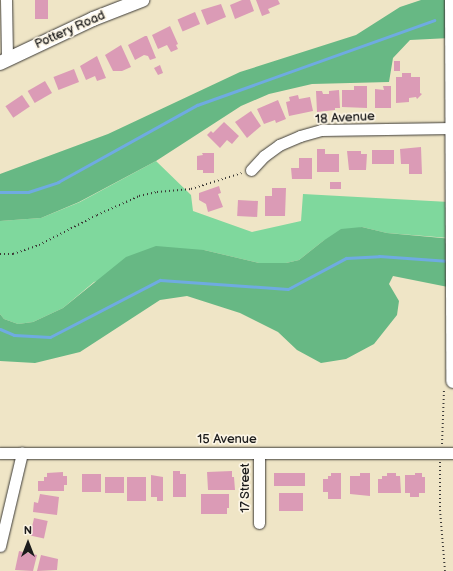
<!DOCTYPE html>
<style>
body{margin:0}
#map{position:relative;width:453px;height:571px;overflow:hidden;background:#efe5c6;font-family:"Balsamiq Sans",sans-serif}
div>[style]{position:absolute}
.green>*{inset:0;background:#7fd89d}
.forest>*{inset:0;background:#67b884}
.stream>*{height:3px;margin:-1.5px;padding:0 1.5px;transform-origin:1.5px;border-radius:1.5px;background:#6fabe1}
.building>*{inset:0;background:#db9bb6;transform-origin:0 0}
.path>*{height:2px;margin-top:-1px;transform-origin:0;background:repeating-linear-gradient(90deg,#3c3a36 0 1px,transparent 0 4px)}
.roads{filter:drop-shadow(0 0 1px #3c3a36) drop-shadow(0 0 1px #3c3a36)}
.minor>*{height:11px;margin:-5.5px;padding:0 5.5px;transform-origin:5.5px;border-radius:5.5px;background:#fff}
.tertiary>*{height:14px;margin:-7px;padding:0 7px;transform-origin:7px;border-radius:7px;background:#fff}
span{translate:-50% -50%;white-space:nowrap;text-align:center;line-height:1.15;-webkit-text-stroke:3.5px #fcf5e5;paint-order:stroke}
.street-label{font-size:13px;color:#1c1c1c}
.north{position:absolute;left:8px;top:523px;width:40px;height:40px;-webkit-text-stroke:3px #fcf5e5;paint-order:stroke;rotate:0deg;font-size:11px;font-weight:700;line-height:16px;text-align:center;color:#1c1c1c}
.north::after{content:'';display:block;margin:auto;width:14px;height:18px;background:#1c1c1c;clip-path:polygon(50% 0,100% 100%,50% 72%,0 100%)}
</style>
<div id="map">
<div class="green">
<div style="clip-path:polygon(156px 161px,191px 195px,193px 211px,252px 232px,301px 221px,303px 194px,449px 202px,449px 238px,387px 233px,362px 227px,323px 241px,299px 260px,286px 263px,259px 263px,204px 250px,94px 282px,63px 308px,33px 322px,18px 324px,4px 319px,0 314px,0 221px,41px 218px,80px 202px)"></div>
</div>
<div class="forest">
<div style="clip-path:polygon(421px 0,453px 0,450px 38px,410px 40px,393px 58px,389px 82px,312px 84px,269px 94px,241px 106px,156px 161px,79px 202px,41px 218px,0 221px,0 174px,108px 134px,240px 72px,356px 35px,400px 7px)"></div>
<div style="clip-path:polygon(362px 227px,387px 233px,453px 239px,453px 288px,393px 276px,389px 284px,399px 301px,397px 315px,374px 344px,346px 359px,321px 363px,297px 350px,278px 332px,240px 313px,187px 296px,160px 300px,80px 352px,35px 363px,0 361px,0 314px,4px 319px,18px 324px,33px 322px,63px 308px,126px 257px,156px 246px,204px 250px,259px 263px,286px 263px,299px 260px,323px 241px,341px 229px)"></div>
</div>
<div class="stream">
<div style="left:0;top:192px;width:28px"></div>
<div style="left:28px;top:192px;width:32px;rotate:-18deg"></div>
<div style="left:58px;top:182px;width:159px;rotate:-29deg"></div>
<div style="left:197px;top:105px;width:252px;rotate:-19.7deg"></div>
<div style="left:0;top:329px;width:15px;rotate:23deg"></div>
<div style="left:14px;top:335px;width:36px;rotate:3deg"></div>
<div style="left:50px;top:337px;width:124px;rotate:-27.4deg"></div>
<div style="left:160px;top:280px;width:128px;rotate:4deg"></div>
<div style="left:288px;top:289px;width:66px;rotate:-28.1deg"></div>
<div style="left:346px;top:258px;width:33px;rotate:-3deg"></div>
<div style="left:379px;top:256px;width:70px;rotate:4.1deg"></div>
</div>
<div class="building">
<div style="left:35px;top:0;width:13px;height:19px"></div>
<div style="clip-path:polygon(242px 0,250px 0,254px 11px,235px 19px,230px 5px)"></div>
<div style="clip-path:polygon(256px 0,278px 0,280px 4px,268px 9px,270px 13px,262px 16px)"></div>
<div style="clip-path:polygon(221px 4px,226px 17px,207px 25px,201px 10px)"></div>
<div style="left:195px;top:12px;width:13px;height:19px;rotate:67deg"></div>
<div style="clip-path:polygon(170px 26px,178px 44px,176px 45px,178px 49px,171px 52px,167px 45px,158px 49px,152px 35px)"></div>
<div style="clip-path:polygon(145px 36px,147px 36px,156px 58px,150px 60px,148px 56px,144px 55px,135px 60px,128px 45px)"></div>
<div style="clip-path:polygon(121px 45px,131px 67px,122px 71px,113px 71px,105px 55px)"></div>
<div style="clip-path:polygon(97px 56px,106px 78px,97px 81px,95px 76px,86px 80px,80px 66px)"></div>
<div style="left:394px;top:61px;width:6px;height:10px"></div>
<div style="clip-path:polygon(160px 65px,163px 73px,158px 75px,154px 68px)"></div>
<div style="left:74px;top:69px;width:14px;height:22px;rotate:69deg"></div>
<div style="clip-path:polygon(402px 73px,411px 73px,411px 77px,420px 77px,420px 93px,422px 94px,417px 99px,416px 97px,409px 98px,409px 102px,396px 103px,396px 77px,402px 77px)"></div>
<div style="left:45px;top:81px;width:14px;height:20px;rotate:60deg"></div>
<div style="clip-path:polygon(354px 86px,367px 86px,367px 108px,342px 107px,342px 90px,354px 90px)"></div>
<div style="clip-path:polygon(383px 86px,391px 86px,391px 108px,375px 108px,375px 89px,384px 90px)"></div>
<div style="clip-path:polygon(339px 90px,340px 108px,335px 108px,335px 110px,317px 112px,316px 91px,322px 91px,323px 94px,329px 94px,329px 91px)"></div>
<div style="left:22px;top:95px;width:14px;height:20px;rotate:56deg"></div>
<div style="clip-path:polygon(298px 95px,299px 99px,310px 97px,313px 111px,289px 116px,286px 102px,290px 101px,289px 97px)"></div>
<div style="clip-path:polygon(278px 100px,286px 119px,276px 123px,275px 120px,264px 124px,257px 109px)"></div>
<div style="clip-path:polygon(251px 111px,261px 126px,247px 138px,235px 122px)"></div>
<div style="clip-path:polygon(224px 122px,239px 136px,232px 144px,227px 140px,220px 148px,207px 135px,211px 131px,213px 133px)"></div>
<div style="clip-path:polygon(421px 147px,422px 174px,409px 174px,409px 164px,401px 164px,400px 149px)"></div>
<div style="clip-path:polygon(317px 149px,325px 149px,325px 154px,339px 154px,339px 172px,317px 172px)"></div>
<div style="left:372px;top:150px;width:22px;height:14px"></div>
<div style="clip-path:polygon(347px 151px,361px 151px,361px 154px,367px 154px,366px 170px,349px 170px)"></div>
<div style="clip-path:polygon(202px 153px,214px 153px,214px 173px,203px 173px,203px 170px,197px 170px,197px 156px,203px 155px)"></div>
<div style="clip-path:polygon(299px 158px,312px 158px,312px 179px,292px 179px,291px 168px,299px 168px)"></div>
<div style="left:330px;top:182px;width:11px;height:7px"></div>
<div style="clip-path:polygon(219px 186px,221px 193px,218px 194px,223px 207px,208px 212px,206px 204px,199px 200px,199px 193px)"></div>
<div style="clip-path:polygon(272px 188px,286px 188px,285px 216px,265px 216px,265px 196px,272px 196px)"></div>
<div style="left:238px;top:200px;width:20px;height:16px;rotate:3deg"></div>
<div style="clip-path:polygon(173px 471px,180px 471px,180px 474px,186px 474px,186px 497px,173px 497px)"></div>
<div style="clip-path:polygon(232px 471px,232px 477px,234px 477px,235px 490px,208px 490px,207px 472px)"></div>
<div style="clip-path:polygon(63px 472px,63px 476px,67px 476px,67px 485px,64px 485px,64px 491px,38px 491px,38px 481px,44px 481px,44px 477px,47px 477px,47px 473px)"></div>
<div style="left:274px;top:473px;width:31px;height:13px"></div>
<div style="clip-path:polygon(331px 473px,341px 473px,341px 499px,328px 499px,328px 492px,323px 492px,323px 479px,328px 479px,328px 476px,331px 476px)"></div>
<div style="clip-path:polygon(360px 473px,370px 473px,370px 496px,350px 494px,350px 476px,360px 476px)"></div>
<div style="clip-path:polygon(387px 473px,396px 473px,396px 476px,400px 476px,401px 493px,378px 493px,378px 479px,382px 479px,382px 476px,387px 476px)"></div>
<div style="clip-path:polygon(415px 473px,422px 473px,422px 477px,425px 477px,425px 493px,419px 493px,419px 497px,410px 497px,410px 493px,405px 493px,405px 475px,415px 475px)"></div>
<div style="left:82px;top:474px;width:19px;height:18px"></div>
<div style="clip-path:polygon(151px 475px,163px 477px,163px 501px,157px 501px,157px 497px,151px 497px)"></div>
<div style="left:105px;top:477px;width:19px;height:16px"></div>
<div style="left:127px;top:477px;width:19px;height:24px"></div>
<div style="left:279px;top:493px;width:24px;height:18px"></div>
<div style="clip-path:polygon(40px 494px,59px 497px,57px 515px,33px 512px,34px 502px,38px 503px)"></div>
<div style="clip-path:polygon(201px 494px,229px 494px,229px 508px,227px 508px,227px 514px,201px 514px)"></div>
<div style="left:34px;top:518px;width:14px;height:18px;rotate:12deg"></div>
<div style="clip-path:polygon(19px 551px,37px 555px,33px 571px,15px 570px)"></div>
<div style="clip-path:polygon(41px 555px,58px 559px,57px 570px,37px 571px)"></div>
</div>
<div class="path">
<div style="left:0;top:254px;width:13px"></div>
<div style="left:13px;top:254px;width:28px;rotate:-19deg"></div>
<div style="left:39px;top:245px;width:65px;rotate:-27.3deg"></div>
<div style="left:97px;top:215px;width:46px;rotate:-24.3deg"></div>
<div style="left:139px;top:196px;width:18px;rotate:-13deg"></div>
<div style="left:157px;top:192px;width:34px;rotate:-5deg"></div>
<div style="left:191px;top:189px;width:53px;rotate:-17.4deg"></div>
<div style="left:442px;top:444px;width:55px;rotate:-87.9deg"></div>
<div style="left:440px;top:462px;width:48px;rotate:90deg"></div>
<div style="left:440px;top:510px;width:61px;rotate:85.3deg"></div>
</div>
<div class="roads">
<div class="minor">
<div style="left:6px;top:0;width:59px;rotate:89deg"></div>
<div style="left:251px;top:170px;width:19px;rotate:-47deg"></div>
<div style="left:264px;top:156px;width:19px;rotate:-36deg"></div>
<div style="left:279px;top:145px;width:23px;rotate:-23deg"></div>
<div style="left:300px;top:136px;width:22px;rotate:-16deg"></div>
<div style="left:321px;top:130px;width:131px;rotate:-0.9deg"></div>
<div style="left:0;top:453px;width:453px"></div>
<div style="left:259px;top:453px;width:70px;rotate:90deg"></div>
<div style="left:0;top:546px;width:96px;rotate:-76.7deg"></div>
</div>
<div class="tertiary">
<div style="left:452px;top:0;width:381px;rotate:89.8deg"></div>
<div style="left:0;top:63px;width:103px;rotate:-25.3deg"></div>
<div style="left:93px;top:19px;width:53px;rotate:-21.2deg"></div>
</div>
</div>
<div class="street-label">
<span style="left:70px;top:30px;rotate:-24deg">Pottery Road</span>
<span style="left:345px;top:118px;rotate:-3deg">18 Avenue</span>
<span style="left:227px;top:439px">15 Avenue</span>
<span style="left:245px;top:488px;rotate:-90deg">17 Street</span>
</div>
<div class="north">N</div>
</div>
